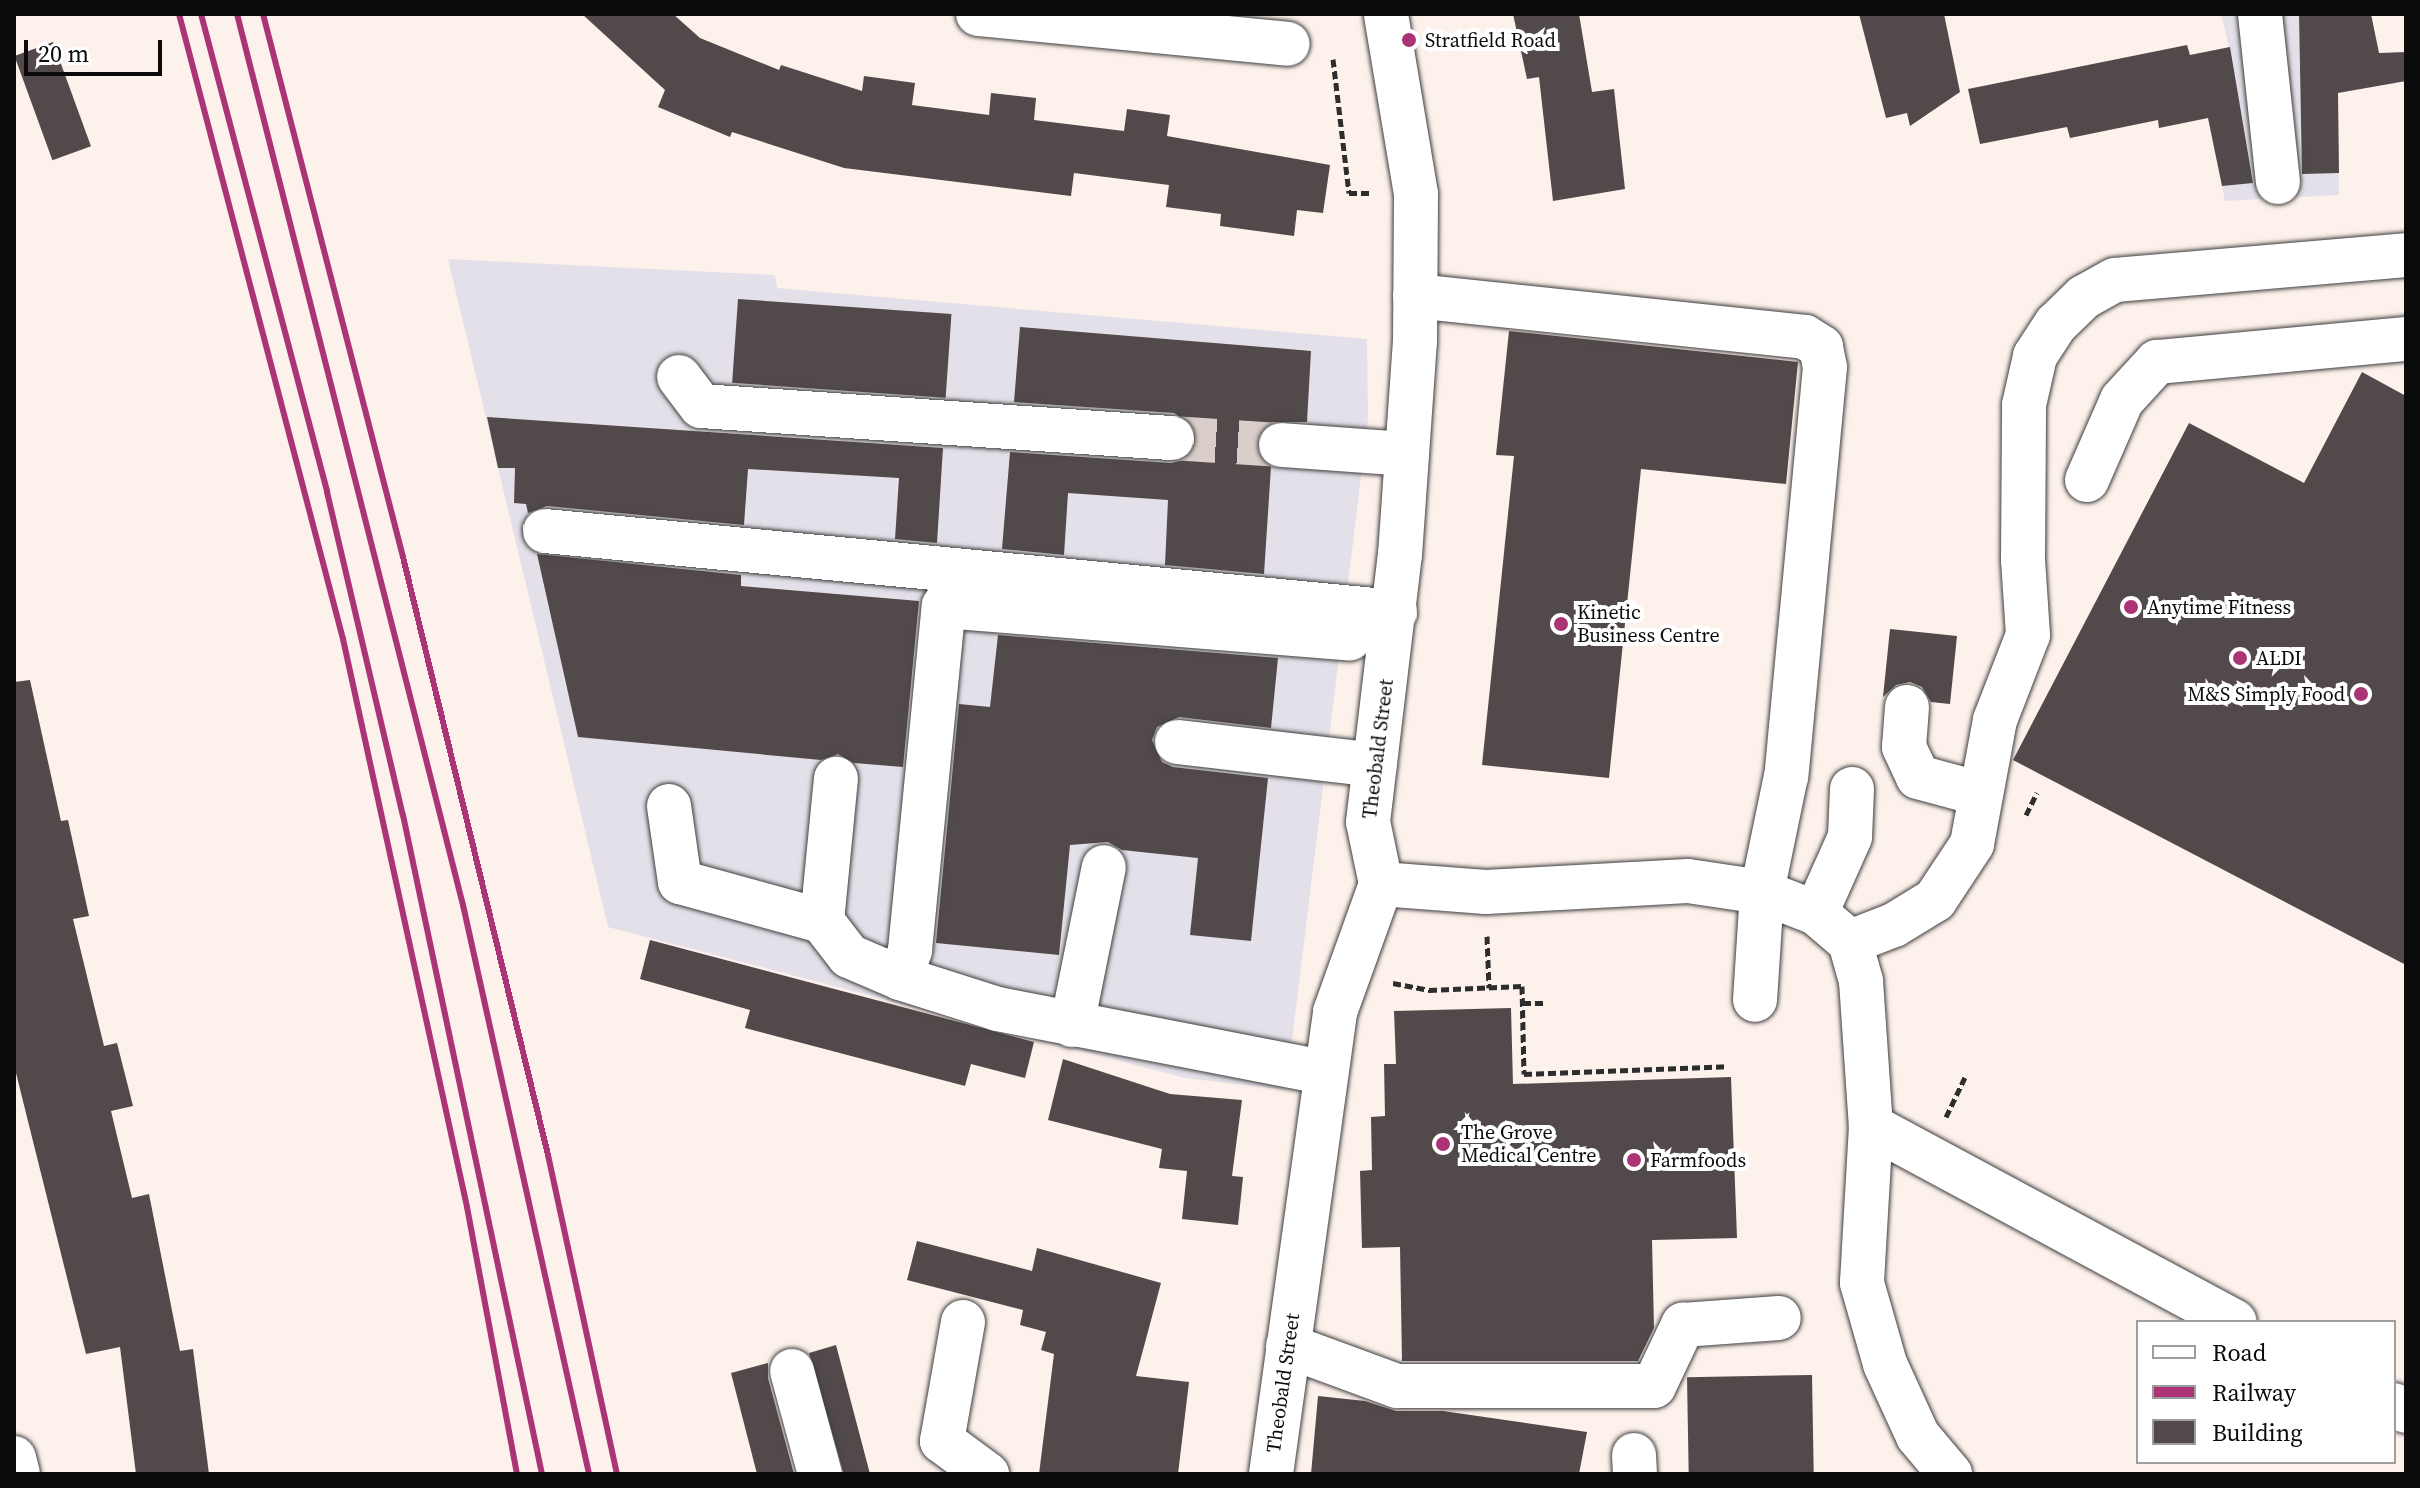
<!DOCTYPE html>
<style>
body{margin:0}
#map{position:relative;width:2420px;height:1488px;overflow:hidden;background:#fdf1eb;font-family:"Source Serif 4",serif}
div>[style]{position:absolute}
.industrial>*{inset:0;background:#e4e0e9}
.building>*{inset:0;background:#52494a;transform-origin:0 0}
.minor-tunnel>*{height:44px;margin-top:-22px;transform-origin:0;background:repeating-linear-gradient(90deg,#d9cec9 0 44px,transparent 0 66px)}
.path>*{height:5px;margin-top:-2.5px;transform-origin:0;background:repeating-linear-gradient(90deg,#2d2d2d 0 8px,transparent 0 12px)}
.roads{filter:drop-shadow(0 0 2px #3e3e3e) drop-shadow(0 0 2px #3e3e3e)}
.minor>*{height:44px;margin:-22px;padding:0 22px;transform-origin:22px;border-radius:22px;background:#fff}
.rail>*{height:6px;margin:-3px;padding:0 3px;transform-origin:3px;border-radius:3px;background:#aa3475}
.dots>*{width:22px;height:22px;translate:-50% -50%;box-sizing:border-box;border:4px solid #fff;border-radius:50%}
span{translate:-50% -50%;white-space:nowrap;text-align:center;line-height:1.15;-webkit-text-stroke:8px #fff;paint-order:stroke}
.poi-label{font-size:20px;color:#0b0b0b}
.left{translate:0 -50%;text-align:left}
.right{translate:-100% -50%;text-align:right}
.street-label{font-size:20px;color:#0b0b0b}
.frame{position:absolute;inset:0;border:16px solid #0b0b0b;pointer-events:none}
.legend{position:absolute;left:2136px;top:1320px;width:260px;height:144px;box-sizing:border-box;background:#fff;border:2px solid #9d9d9d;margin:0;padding:10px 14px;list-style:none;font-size:24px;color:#0b0b0b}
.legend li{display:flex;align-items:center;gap:16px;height:40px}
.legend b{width:40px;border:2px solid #9d9d9d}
.scale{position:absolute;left:24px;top:40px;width:138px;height:36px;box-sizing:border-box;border:4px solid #0b0b0b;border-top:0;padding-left:10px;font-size:24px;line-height:28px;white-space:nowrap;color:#0b0b0b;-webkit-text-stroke:6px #fff;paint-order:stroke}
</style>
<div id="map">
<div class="industrial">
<div style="clip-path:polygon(2221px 14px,2337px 14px,2339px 195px,2225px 201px,2195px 54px,2229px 47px)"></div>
<div style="clip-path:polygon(448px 259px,775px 275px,777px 288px,1367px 339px,1368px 420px,1286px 1090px,1185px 1078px,608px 927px)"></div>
</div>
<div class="building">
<div style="clip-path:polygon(582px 14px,673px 14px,700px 38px,779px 70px,781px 65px,862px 91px,864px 76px,915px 83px,912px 105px,989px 115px,991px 93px,1036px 98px,1034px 120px,1124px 131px,1127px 109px,1170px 115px,1167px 136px,1330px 165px,1323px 213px,1297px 210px,1294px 236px,1220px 226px,1221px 214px,1166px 207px,1169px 185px,1074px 173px,1071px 196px,844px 168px,732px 132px,730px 137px,658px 107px,665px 90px)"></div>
<div style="clip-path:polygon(1513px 14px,1579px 14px,1592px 92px,1614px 89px,1625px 189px,1553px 201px,1539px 77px,1527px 79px)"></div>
<div style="clip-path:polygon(1859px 14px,1944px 14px,1960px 92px,1910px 126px,1907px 113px,1886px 118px)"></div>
<div style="clip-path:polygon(2299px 14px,2371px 14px,2379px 53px,2406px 52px,2406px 81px,2338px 93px,2339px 173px,2302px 174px)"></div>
<div style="left:53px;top:42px;width:111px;height:41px;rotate:70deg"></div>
<div style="clip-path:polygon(2187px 45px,2190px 55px,2230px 47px,2253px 183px,2222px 186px,2208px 118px,2159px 128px,2158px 120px,2070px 138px,2067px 127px,1980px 144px,1968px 89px)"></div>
<div style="left:738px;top:299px;width:214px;height:84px;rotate:4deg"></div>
<div style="clip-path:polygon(1020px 327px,1311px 351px,1307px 422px,1271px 422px,1256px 442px,1259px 457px,1271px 467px,1264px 574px,1165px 565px,1168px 500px,1068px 493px,1064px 555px,1002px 549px,1010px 452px,1171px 463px,1184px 460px,1197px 440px,1194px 426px,1174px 413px,1014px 402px)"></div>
<div style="clip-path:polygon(1509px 331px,1798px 362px,1786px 484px,1641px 469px,1609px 778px,1482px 765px,1514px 456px,1496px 455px)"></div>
<div style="clip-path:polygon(2362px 372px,2406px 396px,2406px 965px,2013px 760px,2189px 423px,2304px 483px)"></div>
<div style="clip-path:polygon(487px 417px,943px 448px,937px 543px,895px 539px,899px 478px,748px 469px,744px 525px,547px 506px,528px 513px,526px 504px,514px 503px,515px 468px,498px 468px)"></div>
<div style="clip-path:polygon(537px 554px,741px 575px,741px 586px,919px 601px,903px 767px,854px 763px,838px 754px,821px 760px,578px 737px)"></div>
<div style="clip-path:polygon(1890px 629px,1957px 636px,1950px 704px,1931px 702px,1922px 687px,1910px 682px,1896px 685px,1883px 697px)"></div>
<div style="clip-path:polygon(998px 635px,1278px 658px,1271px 728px,1179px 717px,1157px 727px,1152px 740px,1162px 762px,1173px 767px,1268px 778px,1251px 941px,1190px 935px,1198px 858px,1122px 850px,1108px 842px,1070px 845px,1059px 955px,936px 943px,959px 704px,990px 707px)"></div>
<div style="clip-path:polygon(30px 680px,61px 821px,68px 820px,89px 916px,73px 919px,104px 1046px,117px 1043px,133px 1106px,111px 1111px,132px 1198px,149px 1194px,180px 1351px,193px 1349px,209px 1474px,136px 1474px,120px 1347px,86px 1354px,14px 1065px,14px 682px)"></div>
<div style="clip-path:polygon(650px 940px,1034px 1042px,1025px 1078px,971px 1064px,965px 1086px,745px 1028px,750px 1010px,640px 979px)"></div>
<div style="clip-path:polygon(1511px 1008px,1513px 1084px,1731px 1077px,1737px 1238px,1652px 1240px,1654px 1328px,1638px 1361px,1402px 1361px,1400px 1247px,1362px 1248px,1360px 1171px,1372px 1170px,1371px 1117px,1385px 1116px,1384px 1064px,1396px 1064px,1394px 1011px)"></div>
<div style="clip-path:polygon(1063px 1059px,1170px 1094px,1242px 1100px,1232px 1176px,1243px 1177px,1238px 1225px,1182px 1219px,1187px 1171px,1159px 1168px,1162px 1149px,1048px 1120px)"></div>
<div style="clip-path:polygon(917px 1241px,1032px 1271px,1037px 1248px,1161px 1283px,1136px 1376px,1189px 1382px,1178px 1474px,1039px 1474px,1054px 1354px,1041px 1350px,1046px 1332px,1020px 1325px,1023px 1310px,907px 1280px)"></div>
<div style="clip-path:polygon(836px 1345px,870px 1474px,844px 1474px,809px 1353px)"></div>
<div style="clip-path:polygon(768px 1363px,768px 1378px,794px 1474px,757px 1474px,731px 1373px)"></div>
<div style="left:1812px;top:1375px;width:99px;height:125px;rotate:89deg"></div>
<div style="clip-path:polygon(1318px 1396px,1365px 1401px,1396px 1411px,1443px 1411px,1587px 1432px,1579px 1474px,1311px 1474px)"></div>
</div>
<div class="minor-tunnel">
<div style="left:1172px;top:438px;width:109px;rotate:3.7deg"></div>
</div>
<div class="path">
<div style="left:1333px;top:59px;width:135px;rotate:83.2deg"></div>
<div style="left:1349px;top:193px;width:22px"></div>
<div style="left:2026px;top:815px;width:25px;rotate:-64deg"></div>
<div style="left:1487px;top:936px;width:52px;rotate:87.8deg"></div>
<div style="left:1393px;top:983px;width:37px;rotate:11deg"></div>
<div style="left:1429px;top:990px;width:93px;rotate:-2.5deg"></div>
<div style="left:1522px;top:986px;width:88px;rotate:88.7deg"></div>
<div style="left:1524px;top:1074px;width:204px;rotate:-2.2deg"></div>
<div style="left:1523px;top:1003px;width:22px"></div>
<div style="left:1946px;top:1117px;width:47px;rotate:-64.5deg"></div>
</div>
<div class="roads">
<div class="minor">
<div style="left:978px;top:14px;width:311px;rotate:5.5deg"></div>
<div style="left:2260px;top:14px;width:169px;rotate:83.9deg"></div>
<div style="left:1415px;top:296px;width:392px;rotate:6deg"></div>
<div style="left:1805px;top:337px;width:19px;rotate:32deg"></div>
<div style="left:1821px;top:347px;width:20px;rotate:79deg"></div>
<div style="left:1825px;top:367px;width:411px;rotate:95.4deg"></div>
<div style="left:1786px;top:776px;width:118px;rotate:101.7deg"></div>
<div style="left:1762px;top:892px;width:108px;rotate:93.7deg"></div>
<div style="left:679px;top:377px;width:36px;rotate:53deg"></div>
<div style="left:701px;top:406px;width:472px;rotate:3.9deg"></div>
<div style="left:1281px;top:445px;width:126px;rotate:4.1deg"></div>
<div style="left:2087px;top:480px;width:87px;rotate:-66.4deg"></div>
<div style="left:2122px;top:400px;width:52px;rotate:-47.4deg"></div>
<div style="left:2157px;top:362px;width:250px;rotate:-5.3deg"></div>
<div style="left:545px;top:531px;width:854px;rotate:5.44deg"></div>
<div style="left:1907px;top:707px;width:40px;rotate:94.3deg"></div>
<div style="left:1904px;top:747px;width:33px;rotate:65deg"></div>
<div style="left:1918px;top:777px;width:65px;rotate:15.1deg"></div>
<div style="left:1177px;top:742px;width:199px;rotate:6.6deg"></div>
<div style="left:669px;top:806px;width:77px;rotate:81.8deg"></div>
<div style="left:680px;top:882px;width:147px;rotate:15.4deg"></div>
<div style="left:822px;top:921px;width:44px;rotate:52.4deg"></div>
<div style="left:849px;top:956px;width:56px;rotate:23.3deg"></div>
<div style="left:900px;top:978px;width:103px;rotate:17.6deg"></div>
<div style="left:998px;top:1009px;width:334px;rotate:11deg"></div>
<div style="left:1381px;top:884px;width:105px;rotate:4.4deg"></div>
<div style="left:1486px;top:892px;width:202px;rotate:-3.1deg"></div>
<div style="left:1688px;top:881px;width:75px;rotate:8.5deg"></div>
<div style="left:1762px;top:892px;width:58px;rotate:21.3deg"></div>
<div style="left:1816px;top:913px;width:45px;rotate:40.5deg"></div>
<div style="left:1850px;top:942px;width:41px;rotate:74.2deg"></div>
<div style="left:1861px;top:981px;width:145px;rotate:86.1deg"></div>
<div style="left:1871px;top:1126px;width:157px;rotate:93.3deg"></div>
<div style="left:1862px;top:1283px;width:84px;rotate:74.1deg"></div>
<div style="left:1885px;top:1364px;width:79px;rotate:65.4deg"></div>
<div style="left:1918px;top:1436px;width:50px;rotate:49.9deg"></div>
<div style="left:1816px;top:913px;width:83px;rotate:-65.9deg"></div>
<div style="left:1850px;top:837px;width:48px;rotate:-87.6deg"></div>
<div style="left:822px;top:921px;width:143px;rotate:-84.4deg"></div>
<div style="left:1850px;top:942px;width:47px;rotate:-21.1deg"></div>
<div style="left:1894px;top:925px;width:48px;rotate:-31.4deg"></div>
<div style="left:1935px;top:900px;width:67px;rotate:-56.5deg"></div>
<div style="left:1972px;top:844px;width:126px;rotate:-79.5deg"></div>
<div style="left:1995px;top:720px;width:91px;rotate:-68.8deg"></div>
<div style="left:2028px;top:635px;width:75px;rotate:-93.8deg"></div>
<div style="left:2023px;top:560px;width:155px;rotate:-89.6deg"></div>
<div style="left:2024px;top:405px;width:50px;rotate:-77.3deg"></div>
<div style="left:2035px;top:356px;width:38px;rotate:-57deg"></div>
<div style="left:2056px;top:324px;width:39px;rotate:-44deg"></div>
<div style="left:2084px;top:297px;width:35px;rotate:-29deg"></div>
<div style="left:2115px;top:280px;width:292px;rotate:-4.9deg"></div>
<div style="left:900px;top:978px;width:30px;rotate:-70deg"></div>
<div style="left:910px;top:950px;width:346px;rotate:-84.4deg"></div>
<div style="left:944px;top:606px;width:407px;rotate:4.6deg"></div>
<div style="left:1072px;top:1025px;width:161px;rotate:-78.6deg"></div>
<div style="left:1871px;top:1126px;width:413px;rotate:28.3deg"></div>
<div style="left:963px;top:1322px;width:121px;rotate:100deg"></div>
<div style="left:942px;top:1441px;width:56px;rotate:36.3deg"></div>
<div style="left:1288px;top:1346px;width:116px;rotate:20.2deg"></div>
<div style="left:1397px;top:1386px;width:257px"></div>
<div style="left:1654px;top:1386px;width:68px;rotate:-64.6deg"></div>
<div style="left:1683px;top:1325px;width:96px;rotate:-4.2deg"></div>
<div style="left:792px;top:1371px;width:107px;rotate:74.8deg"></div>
<div style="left:2394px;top:1405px;width:13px;rotate:27deg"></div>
<div style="left:1634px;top:1455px;width:19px;rotate:87deg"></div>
<div style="left:14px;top:1458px;width:16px;rotate:76deg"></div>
<div style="left:1271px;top:1474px;width:466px;rotate:-82.1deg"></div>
<div style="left:1335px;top:1012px;width:136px;rotate:-70.2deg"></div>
<div style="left:1381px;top:884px;width:63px;rotate:-101.8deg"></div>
<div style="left:1368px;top:822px;width:269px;rotate:-83.2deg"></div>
<div style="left:1400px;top:555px;width:215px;rotate:-86deg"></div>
<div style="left:1415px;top:341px;width:147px;rotate:-89.6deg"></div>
<div style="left:1416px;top:194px;width:182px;rotate:-99.5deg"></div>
</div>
</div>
<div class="rail">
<div style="left:179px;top:14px;width:646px;rotate:75.3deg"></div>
<div style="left:343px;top:639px;width:581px;rotate:77.68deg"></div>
<div style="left:467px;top:1207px;width:272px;rotate:79.4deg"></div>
<div style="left:201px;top:14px;width:494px;rotate:75.2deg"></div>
<div style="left:327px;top:492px;width:332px;rotate:76.8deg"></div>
<div style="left:403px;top:815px;width:673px;rotate:78.09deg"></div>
<div style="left:237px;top:14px;width:919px;rotate:75.77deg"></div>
<div style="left:463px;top:905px;width:583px;rotate:77.51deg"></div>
<div style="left:263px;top:14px;width:561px;rotate:75.54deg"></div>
<div style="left:403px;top:557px;width:615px;rotate:76.37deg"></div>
<div style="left:548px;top:1155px;width:326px;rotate:77.8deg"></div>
</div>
<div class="dots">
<div style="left:1409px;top:40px;background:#aa3475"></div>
<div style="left:2131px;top:607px;background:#aa3475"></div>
<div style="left:1561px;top:624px;background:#aa3475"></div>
<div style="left:2240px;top:658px;background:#aa3475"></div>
<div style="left:2361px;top:694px;background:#aa3475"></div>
<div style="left:1443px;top:1144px;background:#aa3475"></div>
<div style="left:1634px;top:1160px;background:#aa3475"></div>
</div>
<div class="poi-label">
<span class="left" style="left:1425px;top:40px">Stratfield Road</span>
<span class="left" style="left:2147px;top:607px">Anytime Fitness</span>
<span class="left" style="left:1577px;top:624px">Kinetic<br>Business Centre</span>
<span class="left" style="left:2256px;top:658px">ALDI</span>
<span class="right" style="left:2345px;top:694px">M&amp;S Simply Food</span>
<span class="left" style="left:1461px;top:1144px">The Grove<br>Medical Centre</span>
<span class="left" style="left:1650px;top:1160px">Farmfoods</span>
</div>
<div class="street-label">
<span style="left:1378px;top:749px;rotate:-83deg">Theobald Street</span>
<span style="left:1283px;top:1383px;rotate:-82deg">Theobald Street</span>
</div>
<div class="frame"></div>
<ul class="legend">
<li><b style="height:10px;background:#fff"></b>Road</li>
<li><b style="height:10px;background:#aa3475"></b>Railway</li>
<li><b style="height:22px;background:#52494a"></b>Building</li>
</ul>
<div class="scale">20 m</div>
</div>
